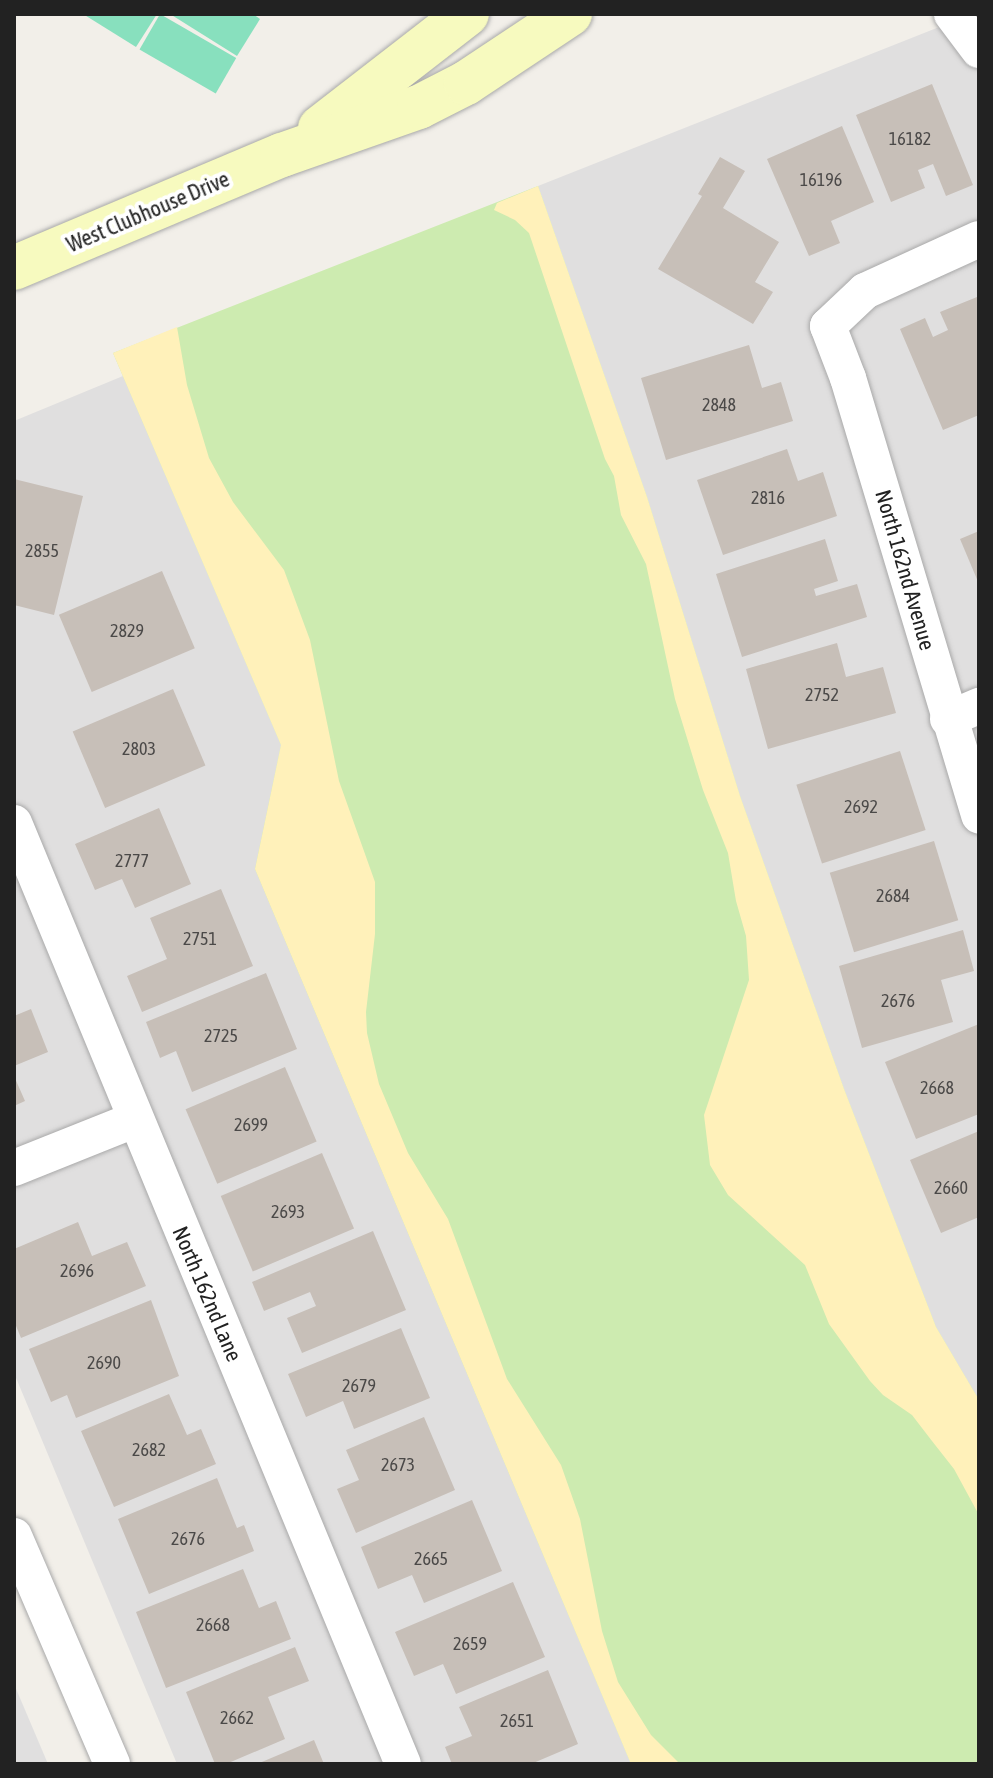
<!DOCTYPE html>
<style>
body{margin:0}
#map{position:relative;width:993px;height:1778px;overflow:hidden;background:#f2efe9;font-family:"Asap Condensed",sans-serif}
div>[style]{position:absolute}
.residential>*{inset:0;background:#e0dfdf}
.grass>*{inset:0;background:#cdebb0}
.sand>*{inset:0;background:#fff1ba}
.pitch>*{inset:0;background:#88e0be;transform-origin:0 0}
.building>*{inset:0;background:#c7bfb8;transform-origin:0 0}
.roads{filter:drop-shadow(0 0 2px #a9a9a9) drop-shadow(0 0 2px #a9a9a9)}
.street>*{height:36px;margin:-18px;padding:0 18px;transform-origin:18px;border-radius:18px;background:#fff}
.secondary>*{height:44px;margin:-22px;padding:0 22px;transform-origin:22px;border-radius:22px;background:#f7fabf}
span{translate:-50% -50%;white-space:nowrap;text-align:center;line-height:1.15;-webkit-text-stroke:8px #fff;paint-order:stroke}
.number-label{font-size:18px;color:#4b4948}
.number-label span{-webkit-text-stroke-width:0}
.street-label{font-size:22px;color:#222}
.frame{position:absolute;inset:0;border:16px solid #222;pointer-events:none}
</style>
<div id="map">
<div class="residential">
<div style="clip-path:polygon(972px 14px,979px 14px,979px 1400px,936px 1327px,844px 1089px,740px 796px,647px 497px,538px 186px)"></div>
<div style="clip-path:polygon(123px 376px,281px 745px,256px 869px,631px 1764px,177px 1764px,14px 1373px,14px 421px)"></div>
<div style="clip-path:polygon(14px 1684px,48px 1764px,14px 1764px)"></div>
</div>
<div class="grass">
<div style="clip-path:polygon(538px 186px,647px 497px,740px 796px,844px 1089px,936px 1327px,979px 1400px,979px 1764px,631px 1764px,255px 869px,281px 745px,113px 353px)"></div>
</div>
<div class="sand">
<div style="clip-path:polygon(538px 186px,647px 497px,740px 796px,844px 1089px,936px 1327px,979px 1400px,979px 1515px,954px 1469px,932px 1441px,912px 1415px,883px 1395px,870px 1381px,829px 1324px,805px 1265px,728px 1195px,710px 1165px,704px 1115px,749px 980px,746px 936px,736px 901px,728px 853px,703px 790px,675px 699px,646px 564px,621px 515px,614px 476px,605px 459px,529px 233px,515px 220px,494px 210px,497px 203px)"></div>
<div style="clip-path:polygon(177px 327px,187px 385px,209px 458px,233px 502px,284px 570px,310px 640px,339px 781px,375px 882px,375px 934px,366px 1012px,367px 1033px,379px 1084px,408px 1153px,448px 1219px,507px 1379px,561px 1465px,580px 1519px,602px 1631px,618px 1682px,651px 1735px,680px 1764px,631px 1764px,255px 869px,281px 745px,113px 353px)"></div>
</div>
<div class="pitch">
<div style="clip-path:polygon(83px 14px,157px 14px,136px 47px)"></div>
<div style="left:160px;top:14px;width:88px;height:41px;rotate:30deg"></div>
<div style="clip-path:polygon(170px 14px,253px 14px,260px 19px,237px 56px)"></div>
</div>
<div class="building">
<div style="clip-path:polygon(932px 84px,973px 185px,946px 196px,933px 164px,918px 170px,925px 188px,891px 202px,856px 115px)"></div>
<div style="clip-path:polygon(842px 126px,874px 202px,831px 221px,840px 243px,809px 256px,767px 159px)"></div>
<div style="clip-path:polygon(720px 157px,745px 171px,723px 208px,779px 242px,755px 282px,773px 292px,753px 324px,658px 269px,702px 196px,698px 194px)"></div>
<div style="clip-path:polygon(977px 297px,979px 415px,943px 430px,900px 329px,925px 318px,933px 337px,948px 330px,940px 312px)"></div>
<div style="clip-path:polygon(749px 345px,762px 388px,781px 382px,793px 421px,666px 460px,641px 378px)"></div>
<div style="clip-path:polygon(787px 449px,798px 481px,823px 472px,837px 516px,723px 555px,697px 480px)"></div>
<div style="clip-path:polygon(14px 479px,83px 496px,54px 615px,14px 605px)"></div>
<div style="clip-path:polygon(979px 531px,979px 584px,960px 539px)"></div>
<div style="clip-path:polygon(825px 539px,838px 581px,814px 589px,816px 596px,857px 584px,867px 617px,742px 657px,716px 574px)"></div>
<div style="left:162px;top:571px;width:84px;height:112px;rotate:67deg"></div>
<div style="clip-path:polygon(837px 643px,846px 677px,883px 667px,896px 713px,768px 749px,746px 669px)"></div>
<div style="left:173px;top:689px;width:83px;height:109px;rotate:67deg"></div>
<div style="left:900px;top:751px;width:83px;height:109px;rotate:72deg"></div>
<div style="clip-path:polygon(159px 808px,191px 884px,135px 908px,122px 879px,95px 890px,75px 844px)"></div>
<div style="left:934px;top:841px;width:83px;height:109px;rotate:73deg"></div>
<div style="clip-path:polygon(221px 889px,253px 966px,142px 1012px,127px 976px,167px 959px,150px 918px)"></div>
<div style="clip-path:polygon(963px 930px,974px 971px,941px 980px,953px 1022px,862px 1048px,839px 966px)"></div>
<div style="clip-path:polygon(266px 973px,297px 1049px,192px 1092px,176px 1051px,160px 1058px,146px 1022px)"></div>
<div style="clip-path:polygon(31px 1009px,48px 1052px,14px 1066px,14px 1016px)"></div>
<div style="clip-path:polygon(979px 1024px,979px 1114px,916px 1139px,885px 1062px)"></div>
<div style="left:285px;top:1067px;width:81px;height:108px;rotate:67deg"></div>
<div style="clip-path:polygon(14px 1076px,25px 1101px,14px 1106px)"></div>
<div style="clip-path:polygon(979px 1131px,979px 1217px,941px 1233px,910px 1160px)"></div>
<div style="left:322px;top:1153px;width:82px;height:110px;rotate:67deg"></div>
<div style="clip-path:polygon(78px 1222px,92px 1256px,127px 1242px,146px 1286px,21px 1338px,14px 1321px,14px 1249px)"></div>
<div style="clip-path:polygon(373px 1231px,406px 1310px,302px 1353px,287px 1318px,316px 1306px,310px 1292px,264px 1311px,252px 1282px)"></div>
<div style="clip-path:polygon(151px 1300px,179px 1376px,76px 1418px,67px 1395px,51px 1402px,29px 1349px)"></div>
<div style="clip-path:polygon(401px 1328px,430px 1398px,354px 1429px,343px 1401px,306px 1417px,288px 1374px)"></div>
<div style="clip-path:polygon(169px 1394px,187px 1435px,201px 1429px,216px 1464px,114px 1507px,81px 1431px)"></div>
<div style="clip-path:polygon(424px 1417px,455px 1490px,356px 1533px,337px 1489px,359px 1480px,346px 1450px)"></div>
<div style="clip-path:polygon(217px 1478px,237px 1528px,244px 1525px,254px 1551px,149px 1594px,118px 1519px)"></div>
<div style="clip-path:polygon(472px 1500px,502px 1571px,424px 1603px,412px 1575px,378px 1589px,361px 1547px)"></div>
<div style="clip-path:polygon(243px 1569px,259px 1608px,276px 1601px,291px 1639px,166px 1688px,136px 1612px)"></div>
<div style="clip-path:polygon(513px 1582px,545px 1657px,456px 1694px,443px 1664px,414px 1676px,395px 1632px)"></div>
<div style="clip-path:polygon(295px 1647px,309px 1681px,268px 1697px,285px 1739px,226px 1764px,215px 1764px,186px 1692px)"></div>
<div style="clip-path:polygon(548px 1670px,578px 1744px,531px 1764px,452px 1764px,445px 1747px,472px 1736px,459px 1707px)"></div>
<div style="clip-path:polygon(314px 1740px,324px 1764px,257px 1764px)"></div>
</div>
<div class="roads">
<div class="street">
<div style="left:952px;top:14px;width:45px;rotate:53.1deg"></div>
<div style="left:979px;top:239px;width:125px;rotate:155.5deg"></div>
<div style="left:865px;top:291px;width:51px;rotate:136.6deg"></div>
<div style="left:828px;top:326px;width:56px;rotate:69deg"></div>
<div style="left:848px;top:378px;width:457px;rotate:73.3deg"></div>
<div style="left:948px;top:719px;width:34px;rotate:-23deg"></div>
<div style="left:14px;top:823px;width:1018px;rotate:67.54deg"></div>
<div style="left:14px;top:1168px;width:129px;rotate:-21.8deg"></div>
<div style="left:14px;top:1536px;width:248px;rotate:66.7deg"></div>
</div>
<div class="secondary">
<div style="left:320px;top:128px;width:186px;rotate:-37.8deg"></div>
<div style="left:14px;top:268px;width:291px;rotate:-22.9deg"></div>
<div style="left:282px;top:155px;width:145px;rotate:-19.3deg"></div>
<div style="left:419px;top:107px;width:53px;rotate:-27.1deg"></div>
<div style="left:466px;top:83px;width:125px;rotate:-33.6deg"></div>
</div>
</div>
<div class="number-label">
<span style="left:910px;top:139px">16182</span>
<span style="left:821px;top:180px">16196</span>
<span style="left:719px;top:405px">2848</span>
<span style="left:768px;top:498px">2816</span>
<span style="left:42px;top:551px">2855</span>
<span style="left:127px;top:631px">2829</span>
<span style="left:822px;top:695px">2752</span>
<span style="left:139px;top:749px">2803</span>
<span style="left:861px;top:807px">2692</span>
<span style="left:132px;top:861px">2777</span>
<span style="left:893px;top:896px">2684</span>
<span style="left:200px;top:939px">2751</span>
<span style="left:898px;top:1001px">2676</span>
<span style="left:221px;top:1036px">2725</span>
<span style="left:937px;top:1088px">2668</span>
<span style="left:251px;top:1125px">2699</span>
<span style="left:951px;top:1188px">2660</span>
<span style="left:288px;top:1212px">2693</span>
<span style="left:77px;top:1271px">2696</span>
<span style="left:104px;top:1363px">2690</span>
<span style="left:359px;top:1386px">2679</span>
<span style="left:149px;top:1450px">2682</span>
<span style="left:398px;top:1465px">2673</span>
<span style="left:188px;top:1539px">2676</span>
<span style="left:431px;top:1559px">2665</span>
<span style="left:213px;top:1625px">2668</span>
<span style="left:470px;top:1644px">2659</span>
<span style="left:237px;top:1718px">2662</span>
<span style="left:517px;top:1721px">2651</span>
</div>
<div class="street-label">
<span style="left:148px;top:212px;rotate:-23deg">West Clubhouse Drive</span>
<span style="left:905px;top:570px;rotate:74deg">North 162nd Avenue</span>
<span style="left:207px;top:1294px;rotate:67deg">North 162nd Lane</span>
</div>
<div class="frame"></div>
</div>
